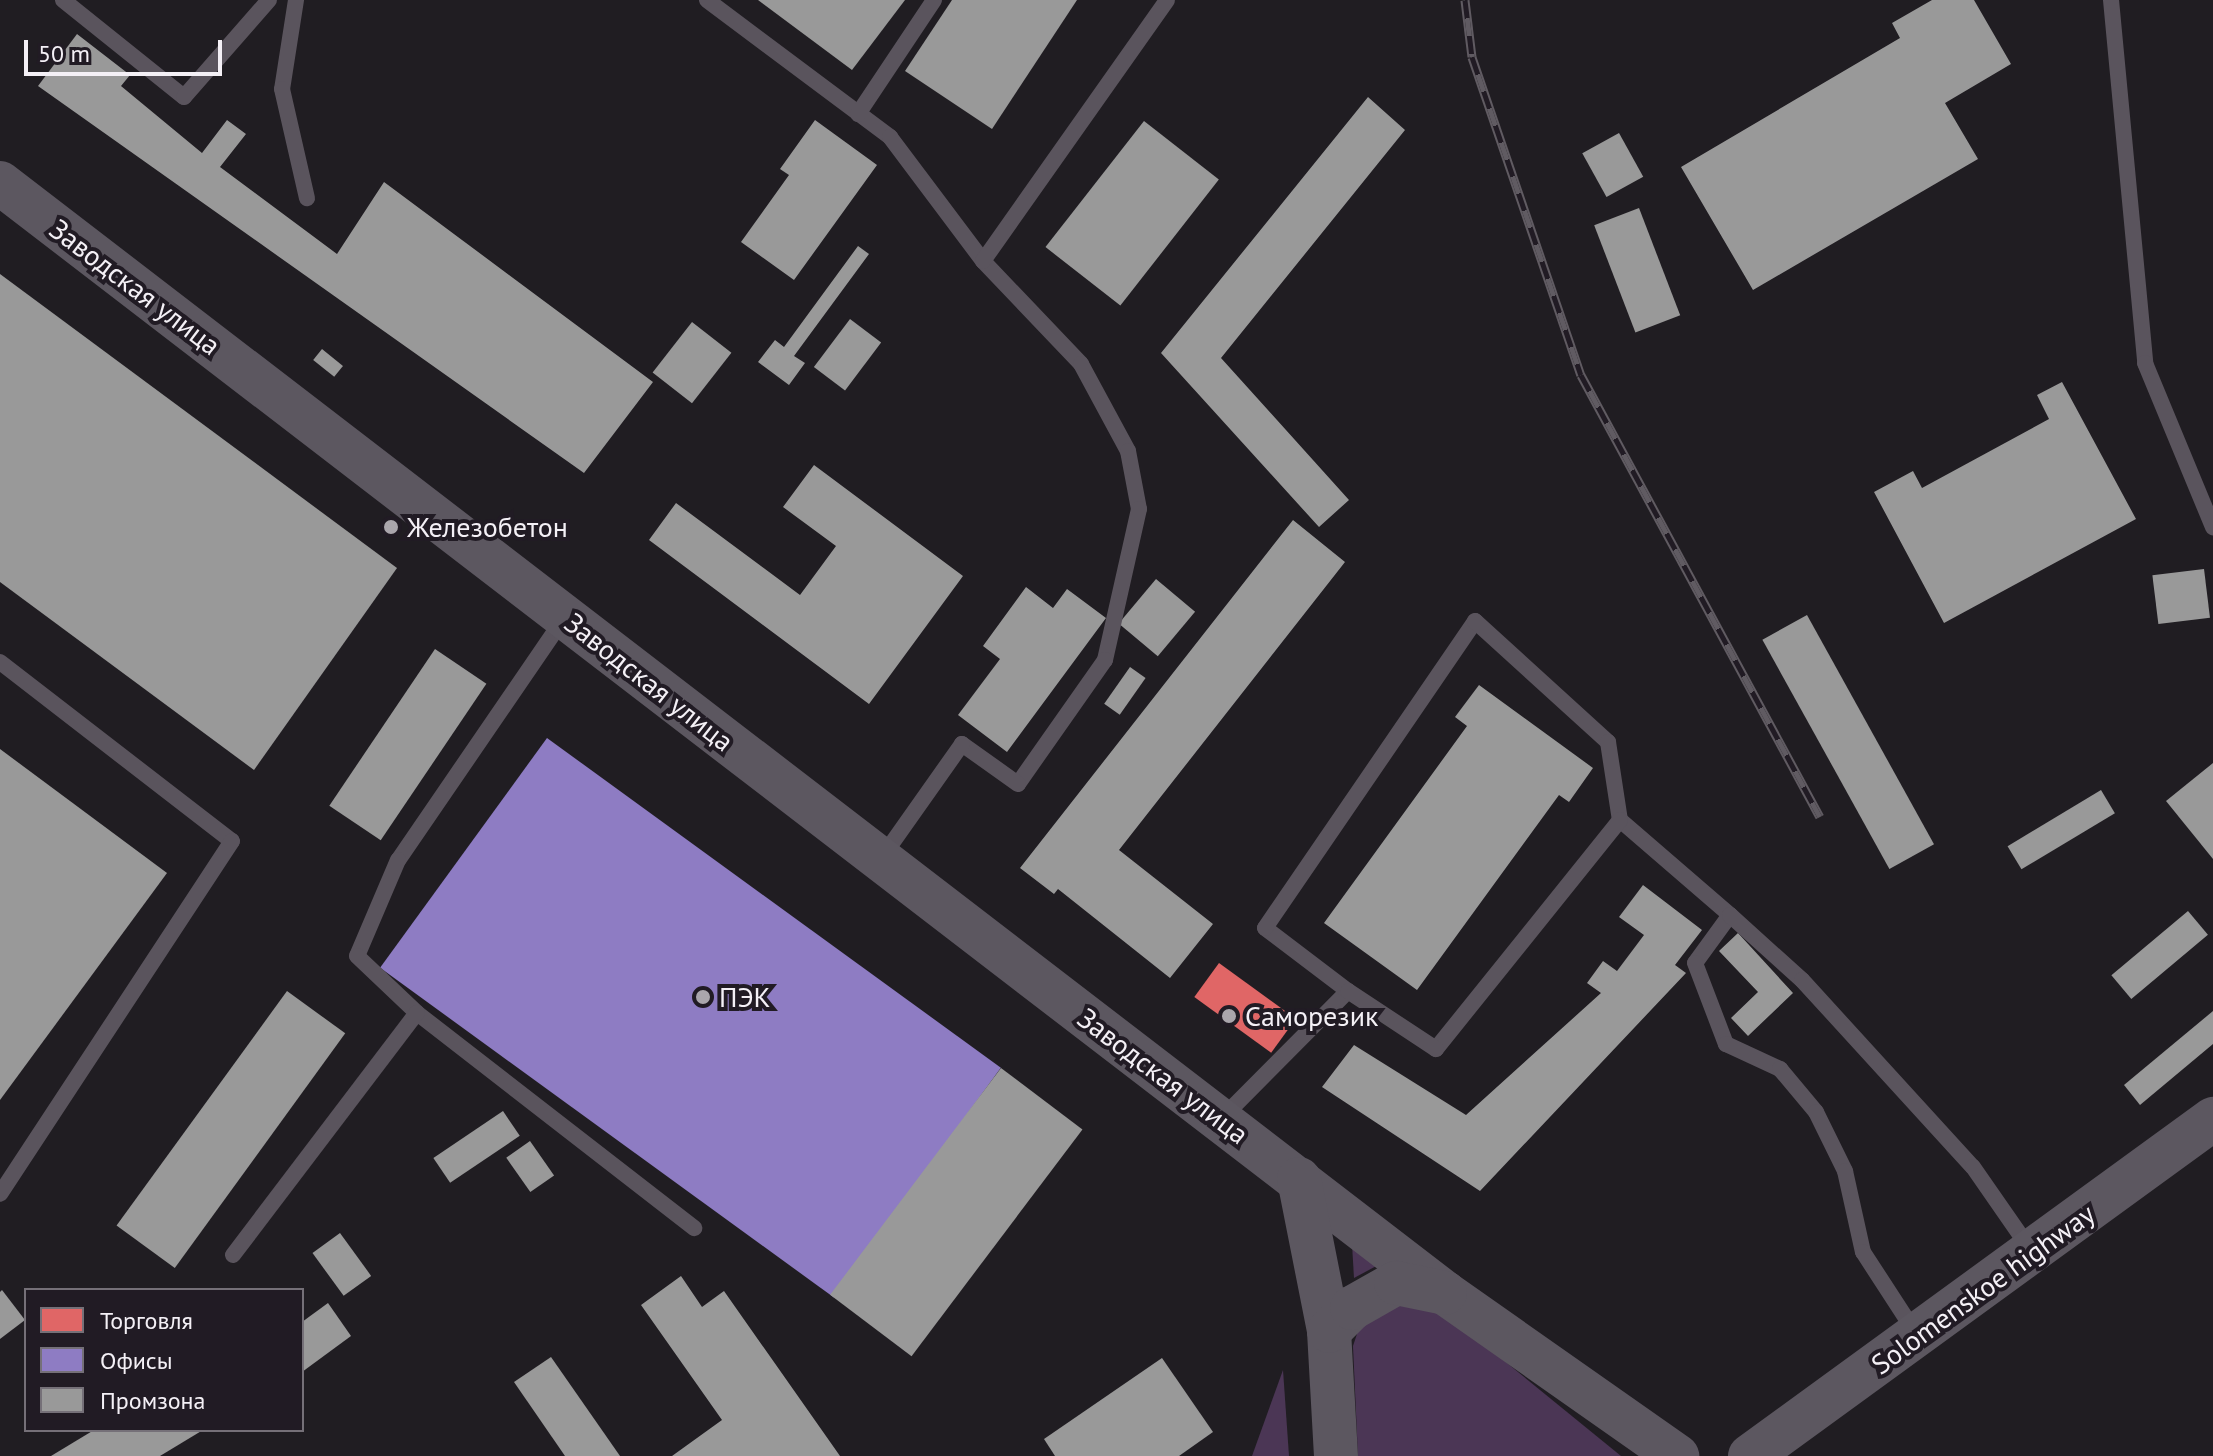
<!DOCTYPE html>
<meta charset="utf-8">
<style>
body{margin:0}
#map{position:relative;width:2213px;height:1456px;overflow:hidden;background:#201d22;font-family:"PT Sans",sans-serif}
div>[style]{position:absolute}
.green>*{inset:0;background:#4b3655}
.shops>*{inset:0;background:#e06666;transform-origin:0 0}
.offices>*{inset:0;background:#8e7cc3;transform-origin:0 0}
.industry>*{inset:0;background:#999;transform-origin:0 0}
.service>*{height:16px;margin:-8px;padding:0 8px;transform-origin:8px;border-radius:8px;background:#5a545d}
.secondary>*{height:44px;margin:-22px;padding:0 22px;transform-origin:22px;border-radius:22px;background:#5c5760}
.rail>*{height:9px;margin-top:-4.5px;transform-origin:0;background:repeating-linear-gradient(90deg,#211b24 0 18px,#605b62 0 36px);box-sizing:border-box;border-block:2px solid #605b62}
.dots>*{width:22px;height:22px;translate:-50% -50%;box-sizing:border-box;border:4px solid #211b24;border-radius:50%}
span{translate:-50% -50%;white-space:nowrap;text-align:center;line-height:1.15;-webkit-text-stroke:8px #211b24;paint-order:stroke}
.street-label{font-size:28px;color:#f4f0f6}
.poi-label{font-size:28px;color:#f4f0f6}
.left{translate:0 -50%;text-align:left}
.legend{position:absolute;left:24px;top:1288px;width:280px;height:144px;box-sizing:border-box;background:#211b24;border:2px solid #757078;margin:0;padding:10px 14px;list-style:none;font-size:24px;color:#f4f0f6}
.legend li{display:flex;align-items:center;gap:16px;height:40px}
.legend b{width:40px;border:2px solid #757078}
.scale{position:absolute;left:24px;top:40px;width:198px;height:36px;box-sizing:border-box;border:4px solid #f4f0f6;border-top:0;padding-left:10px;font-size:24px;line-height:28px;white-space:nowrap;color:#f4f0f6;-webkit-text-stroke:6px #211b24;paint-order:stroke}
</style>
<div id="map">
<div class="green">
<div style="clip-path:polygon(1352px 1244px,1380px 1264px,1354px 1278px)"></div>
<div style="clip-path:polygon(1404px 1302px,1437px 1306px,1621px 1456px,1358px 1456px,1353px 1346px,1360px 1325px)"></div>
<div style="clip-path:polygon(1283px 1370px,1289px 1456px,1252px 1456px)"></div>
</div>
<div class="shops">
<div style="left:1219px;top:963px;width:95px;height:42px;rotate:36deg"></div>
</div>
<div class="offices">
<div style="left:547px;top:738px;width:561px;height:284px;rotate:36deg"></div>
</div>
<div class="industry">
<div style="clip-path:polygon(758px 0,905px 0,852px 70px)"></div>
<div style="clip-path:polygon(952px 0,1077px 0,992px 129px,905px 71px)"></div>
<div style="clip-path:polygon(1932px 0,1974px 0,2011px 64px,1945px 103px,1978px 159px,1753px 290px,1681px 167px,1900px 38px,1892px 23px)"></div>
<div style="clip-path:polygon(77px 34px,130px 75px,121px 86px,202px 153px,227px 120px,246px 134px,220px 167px,337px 254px,384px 182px,653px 382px,584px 473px,38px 86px)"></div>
<div style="clip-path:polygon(1368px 97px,1405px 130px,1221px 358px,1349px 500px,1319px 527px,1161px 353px)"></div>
<div style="clip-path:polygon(815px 120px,877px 165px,794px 280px,741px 242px,789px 175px,780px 169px)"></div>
<div style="left:1144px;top:121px;width:95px;height:160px;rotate:38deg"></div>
<div style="left:1619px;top:133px;width:50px;height:42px;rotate:61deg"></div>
<div style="left:1639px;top:208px;width:115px;height:48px;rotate:69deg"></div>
<div style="clip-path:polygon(858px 246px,869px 254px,794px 356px,805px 363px,789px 385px,758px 362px,775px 340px,784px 347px)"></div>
<div style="clip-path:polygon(0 274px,397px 568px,254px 770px,0 582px)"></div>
<div style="left:850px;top:319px;width:39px;height:60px;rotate:37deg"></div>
<div style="left:692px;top:322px;width:50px;height:64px;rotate:38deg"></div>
<div style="left:322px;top:349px;width:27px;height:14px;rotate:39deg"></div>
<div style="clip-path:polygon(2062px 382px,2136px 519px,1944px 623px,1874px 492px,1913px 471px,1922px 488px,2049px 419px,2037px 395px)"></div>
<div style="clip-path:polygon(814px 465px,963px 576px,869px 704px,649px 540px,676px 503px,800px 595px,836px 546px,783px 507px)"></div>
<div style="clip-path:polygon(1293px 520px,1345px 562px,1119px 850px,1213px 924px,1170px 978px,1058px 889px,1054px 894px,1020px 868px)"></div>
<div style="left:2204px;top:569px;width:49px;height:52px;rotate:83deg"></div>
<div style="left:1156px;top:579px;width:51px;height:58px;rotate:40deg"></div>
<div style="clip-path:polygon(1026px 587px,1053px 608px,1067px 589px,1106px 618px,1007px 752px,958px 715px,1000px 659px,983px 646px)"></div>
<div style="left:1807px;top:615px;width:262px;height:51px;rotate:61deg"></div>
<div style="left:435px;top:649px;width:62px;height:189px;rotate:34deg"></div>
<div style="left:1130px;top:667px;width:19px;height:45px;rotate:35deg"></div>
<div style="clip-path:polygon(1479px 685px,1593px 768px,1569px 802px,1559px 795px,1417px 990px,1324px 923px,1467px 726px,1455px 717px)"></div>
<div style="clip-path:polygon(0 749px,167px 873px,0 1100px)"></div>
<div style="clip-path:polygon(2213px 763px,2213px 859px,2166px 801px)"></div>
<div style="left:2101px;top:790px;width:27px;height:109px;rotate:59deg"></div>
<div style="clip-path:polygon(1643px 885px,1702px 930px,1675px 965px,1686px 973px,1480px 1191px,1322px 1087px,1354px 1045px,1466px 1115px,1601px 993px,1587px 983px,1603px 961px,1617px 971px,1644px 935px,1619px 917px)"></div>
<div style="left:2188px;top:911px;width:31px;height:100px;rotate:50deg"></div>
<div style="clip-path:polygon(1738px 933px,1793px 993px,1748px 1036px,1731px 1018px,1758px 992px,1719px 951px)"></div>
<div style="left:287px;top:991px;width:72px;height:290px;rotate:36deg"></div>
<div style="clip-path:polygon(2213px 1011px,2213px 1044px,2140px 1105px,2124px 1085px)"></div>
<div style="left:1001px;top:1068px;width:102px;height:284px;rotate:37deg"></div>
<div style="left:503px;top:1111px;width:30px;height:84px;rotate:56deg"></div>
<div style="left:530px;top:1141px;width:42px;height:29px;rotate:55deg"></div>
<div style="left:340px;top:1233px;width:53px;height:34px;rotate:54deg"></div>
<div style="clip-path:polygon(681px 1276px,702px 1307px,724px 1291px,840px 1456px,672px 1456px,722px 1420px,641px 1305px)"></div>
<div style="clip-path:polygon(2px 1290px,25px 1320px,0 1339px,0 1292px)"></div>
<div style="clip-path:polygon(328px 1303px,351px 1336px,302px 1372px,302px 1322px)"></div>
<div style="clip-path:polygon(551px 1357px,620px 1456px,565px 1456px,514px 1382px)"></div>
<div style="clip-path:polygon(1162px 1358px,1213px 1432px,1179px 1456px,1055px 1456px,1044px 1439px)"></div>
<div style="clip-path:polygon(94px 1430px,203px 1430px,160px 1456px,51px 1456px)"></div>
</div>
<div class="service">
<div style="left:63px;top:0;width:155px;rotate:38.7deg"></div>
<div style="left:184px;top:97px;width:129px;rotate:-48.8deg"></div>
<div style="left:296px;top:0;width:90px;rotate:98.9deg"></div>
<div style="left:282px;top:89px;width:112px;rotate:77.1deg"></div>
<div style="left:707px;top:0;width:229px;rotate:36.8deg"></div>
<div style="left:890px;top:137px;width:155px;rotate:53.1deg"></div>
<div style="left:983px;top:261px;width:142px;rotate:46.4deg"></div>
<div style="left:1081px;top:364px;width:99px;rotate:61.6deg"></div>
<div style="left:1128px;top:451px;width:59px;rotate:79.3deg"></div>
<div style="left:1139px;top:509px;width:155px;rotate:102.7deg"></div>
<div style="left:1105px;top:660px;width:151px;rotate:125.1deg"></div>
<div style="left:1018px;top:784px;width:69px;rotate:-144.5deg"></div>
<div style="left:962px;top:744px;width:141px;rotate:125.2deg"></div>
<div style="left:2111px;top:0;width:365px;rotate:84.6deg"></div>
<div style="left:2145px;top:363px;width:178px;rotate:67.5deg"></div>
<div style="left:858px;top:114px;width:137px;rotate:-56.3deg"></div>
<div style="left:983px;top:261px;width:319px;rotate:-54.8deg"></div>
<div style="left:564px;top:618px;width:293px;rotate:124.4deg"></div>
<div style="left:398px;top:860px;width:104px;rotate:113.1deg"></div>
<div style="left:357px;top:956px;width:83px;rotate:43.5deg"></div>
<div style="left:417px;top:1013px;width:351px;rotate:37.8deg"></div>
<div style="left:0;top:662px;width:293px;rotate:37.7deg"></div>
<div style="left:232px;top:841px;width:422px;rotate:123.3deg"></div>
<div style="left:1620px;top:820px;width:145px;rotate:40.8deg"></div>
<div style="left:1730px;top:915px;width:59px;rotate:126.1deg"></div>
<div style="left:1695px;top:963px;width:87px;rotate:69.1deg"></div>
<div style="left:1726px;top:1044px;width:60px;rotate:24.8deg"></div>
<div style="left:1780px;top:1069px;width:56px;rotate:50.1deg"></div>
<div style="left:1816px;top:1112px;width:66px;rotate:63.8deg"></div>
<div style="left:1845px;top:1171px;width:83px;rotate:77.5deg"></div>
<div style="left:1863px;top:1252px;width:95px;rotate:57deg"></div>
<div style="left:1730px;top:915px;width:97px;rotate:42.1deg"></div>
<div style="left:1802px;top:980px;width:253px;rotate:47.6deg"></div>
<div style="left:1973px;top:1167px;width:100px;rotate:55.2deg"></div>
<div style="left:1222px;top:1118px;width:179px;rotate:-45.2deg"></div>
<div style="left:1348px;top:991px;width:104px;rotate:-142.8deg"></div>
<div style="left:1265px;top:928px;width:372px;rotate:-55.6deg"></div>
<div style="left:1475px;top:621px;width:180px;rotate:42.3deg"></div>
<div style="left:1608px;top:742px;width:79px;rotate:81.3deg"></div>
<div style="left:1620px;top:820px;width:294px;rotate:128.8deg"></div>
<div style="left:1436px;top:1049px;width:105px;rotate:-146.6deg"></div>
<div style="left:233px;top:1255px;width:304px;rotate:-52.8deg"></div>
</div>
<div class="secondary">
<div style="left:0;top:183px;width:1822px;rotate:37.53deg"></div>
<div style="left:1445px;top:1293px;width:284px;rotate:35.1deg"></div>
<div style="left:1299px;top:1179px;width:155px;rotate:78.8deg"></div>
<div style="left:1329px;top:1331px;width:125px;rotate:86.8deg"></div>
<div style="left:1329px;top:1331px;width:33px;rotate:-45deg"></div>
<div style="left:1352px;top:1308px;width:51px;rotate:-29.6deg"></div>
<div style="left:1396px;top:1283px;width:50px;rotate:11.5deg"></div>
<div style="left:1750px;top:1456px;width:573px;rotate:-36.05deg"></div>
</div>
<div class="rail">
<div style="left:1465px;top:0;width:57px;rotate:83deg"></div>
<div style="left:1472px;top:57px;width:336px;rotate:71.1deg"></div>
<div style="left:1581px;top:375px;width:502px;rotate:61.6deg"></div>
</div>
<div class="dots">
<div style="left:391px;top:527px;background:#aaa6ac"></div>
<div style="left:703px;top:997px;background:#aaa6ac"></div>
<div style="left:1229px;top:1016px;background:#aaa6ac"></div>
</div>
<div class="street-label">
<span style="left:135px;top:287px;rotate:37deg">Заводская улица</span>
<span style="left:649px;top:682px;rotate:38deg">Заводская улица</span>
<span style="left:1163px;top:1076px;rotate:37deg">Заводская улица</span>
<span style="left:1983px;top:1289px;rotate:-36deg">Solomenskoe highway</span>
</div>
<div class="poi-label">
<span class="left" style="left:407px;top:527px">Железобетон</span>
<span class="left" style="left:719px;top:997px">ПЭК</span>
<span class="left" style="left:1245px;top:1016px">Саморезик</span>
</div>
<ul class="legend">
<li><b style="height:22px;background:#e06666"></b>Торговля</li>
<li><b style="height:22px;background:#8e7cc3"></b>Офисы</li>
<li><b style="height:22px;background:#999"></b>Промзона</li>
</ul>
<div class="scale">50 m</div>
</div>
